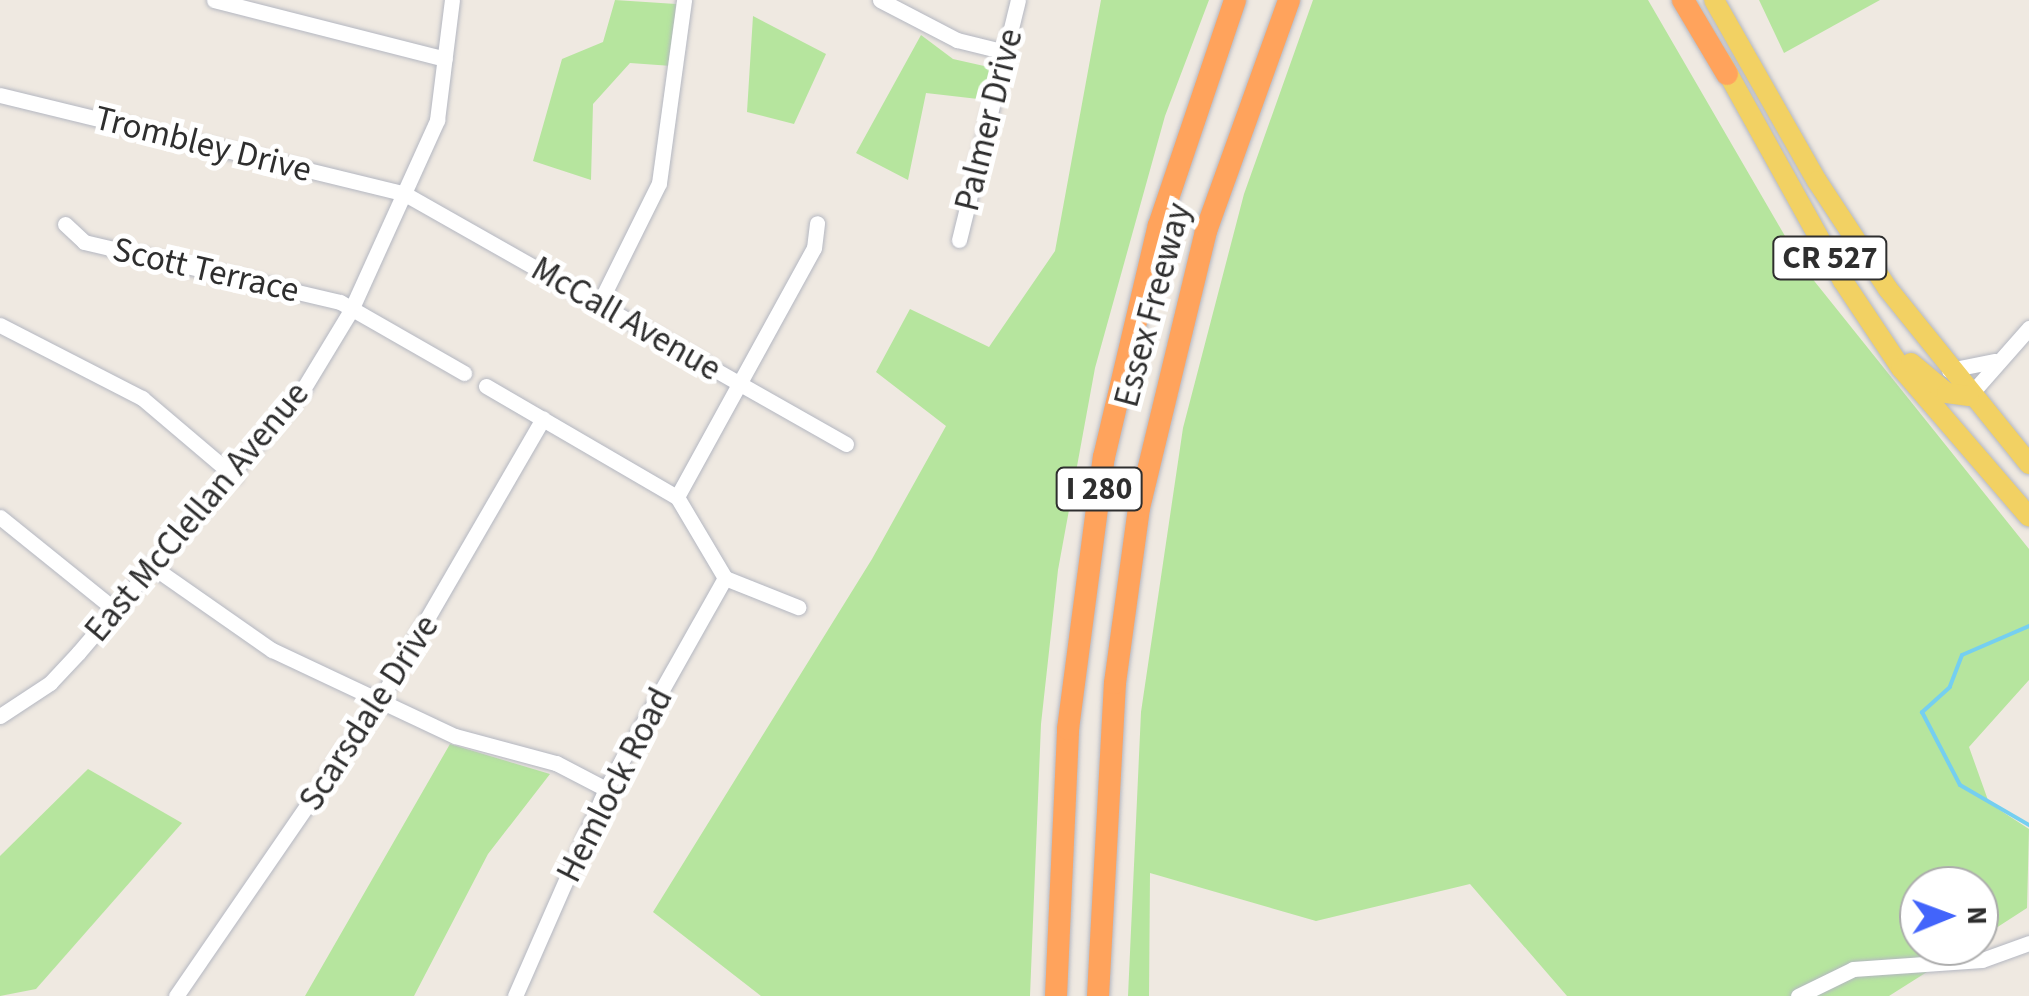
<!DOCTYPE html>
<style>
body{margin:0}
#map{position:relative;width:2029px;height:996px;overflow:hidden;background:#efe9e1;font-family:"Source Sans 3",sans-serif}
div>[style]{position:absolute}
.green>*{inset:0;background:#b6e59e}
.stream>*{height:4px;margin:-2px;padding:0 2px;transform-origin:2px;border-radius:2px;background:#75cff0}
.roads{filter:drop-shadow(0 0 2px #b4b7c1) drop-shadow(0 0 2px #b4b7c1)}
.minor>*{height:15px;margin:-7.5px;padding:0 7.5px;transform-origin:7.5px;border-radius:7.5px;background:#fff}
.major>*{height:20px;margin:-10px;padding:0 10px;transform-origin:10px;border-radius:10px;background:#f2d163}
.highway>*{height:22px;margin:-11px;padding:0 11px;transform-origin:11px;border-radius:11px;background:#ffa35c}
span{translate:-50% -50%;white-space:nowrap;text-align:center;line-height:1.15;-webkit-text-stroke:10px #fff;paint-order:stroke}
.shield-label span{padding:2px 8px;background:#fff;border:2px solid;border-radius:8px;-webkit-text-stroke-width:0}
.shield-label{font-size:32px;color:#2e2e2e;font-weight:700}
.street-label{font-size:35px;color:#2e2e2e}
.north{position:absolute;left:1899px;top:866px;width:100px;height:100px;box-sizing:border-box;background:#fff;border:2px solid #ababab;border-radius:50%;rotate:89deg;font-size:28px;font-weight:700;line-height:40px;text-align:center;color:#2e2e2e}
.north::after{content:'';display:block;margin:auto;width:35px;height:45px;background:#4264fb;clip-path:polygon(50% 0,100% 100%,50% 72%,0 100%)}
</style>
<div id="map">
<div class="green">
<div style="clip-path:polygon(615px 0,676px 4px,672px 66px,630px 63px,593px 104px,591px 180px,533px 161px,562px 59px,603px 42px)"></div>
<div style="clip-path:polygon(1101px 0,1209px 0,1165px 116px,1095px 368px,1058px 570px,1041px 724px,1030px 996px,761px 996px,653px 912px,872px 559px,946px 426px,876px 372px,910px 309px,989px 347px,1055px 251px)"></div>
<div style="clip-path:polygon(1313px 0,1648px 0,1803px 267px,2029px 549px,2029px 680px,1969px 747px,1989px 803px,2029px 829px,2027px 908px,1979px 939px,1979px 886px,1919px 886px,1919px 946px,1968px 946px,1889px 996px,1567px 996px,1470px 884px,1316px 921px,1150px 873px,1149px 996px,1128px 996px,1141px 712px,1183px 428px,1244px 194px)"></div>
<div style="clip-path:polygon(1759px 0,1880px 0,1784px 53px)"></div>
<div style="clip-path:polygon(753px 16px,826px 54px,794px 124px,747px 112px)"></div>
<div style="clip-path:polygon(921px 35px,953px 59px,993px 68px,987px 100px,926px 93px,908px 180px,856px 153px)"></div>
<div style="clip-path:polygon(450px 744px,550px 774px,488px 854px,414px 996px,305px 996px)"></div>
<div style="clip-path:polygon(88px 769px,182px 823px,36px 989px,0 996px,0 856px)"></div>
</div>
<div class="stream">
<div style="left:2029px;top:626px;width:73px;rotate:156.6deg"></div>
<div style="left:1962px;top:655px;width:34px;rotate:111deg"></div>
<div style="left:1950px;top:687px;width:38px;rotate:138deg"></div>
<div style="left:1922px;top:712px;width:82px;rotate:62.5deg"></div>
<div style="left:1960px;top:785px;width:80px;rotate:30.1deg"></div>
</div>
<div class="roads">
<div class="minor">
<div style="left:214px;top:0;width:238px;rotate:14.3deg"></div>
<div style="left:880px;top:0;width:87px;rotate:27.5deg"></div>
<div style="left:957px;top:40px;width:50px;rotate:13.8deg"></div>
<div style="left:0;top:95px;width:417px;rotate:13.7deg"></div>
<div style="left:405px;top:194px;width:507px;rotate:29.55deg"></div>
<div style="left:65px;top:224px;width:26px;rotate:43deg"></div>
<div style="left:84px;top:242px;width:263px;rotate:13.2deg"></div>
<div style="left:340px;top:302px;width:143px;rotate:29.8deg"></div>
<div style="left:959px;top:240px;width:247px;rotate:-76.2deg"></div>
<div style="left:599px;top:304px;width:135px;rotate:-63.6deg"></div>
<div style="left:659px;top:183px;width:185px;rotate:-82.2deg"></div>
<div style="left:0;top:325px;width:160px;rotate:27.2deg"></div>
<div style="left:142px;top:398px;width:121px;rotate:40.3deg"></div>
<div style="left:1949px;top:370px;width:47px;rotate:-11.1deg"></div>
<div style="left:486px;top:386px;width:221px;rotate:30.2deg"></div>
<div style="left:677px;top:497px;width:94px;rotate:59.3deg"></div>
<div style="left:725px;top:578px;width:79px;rotate:21.7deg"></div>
<div style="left:1969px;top:396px;width:91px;rotate:-48.6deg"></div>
<div style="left:677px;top:497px;width:284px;rotate:-61.2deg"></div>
<div style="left:814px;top:248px;width:25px;rotate:-83deg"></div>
<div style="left:0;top:517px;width:146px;rotate:38.9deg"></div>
<div style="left:150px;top:565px;width:149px;rotate:34.9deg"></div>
<div style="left:272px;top:650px;width:202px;rotate:25.2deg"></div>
<div style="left:455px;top:736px;width:105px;rotate:15deg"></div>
<div style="left:556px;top:763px;width:56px;rotate:27.5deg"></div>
<div style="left:0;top:716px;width:60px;rotate:-33.4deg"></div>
<div style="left:50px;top:683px;width:42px;rotate:-46.9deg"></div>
<div style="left:79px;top:652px;width:343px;rotate:-49.5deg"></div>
<div style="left:302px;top:391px;width:95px;rotate:-58.8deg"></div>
<div style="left:351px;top:310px;width:209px;rotate:-65.6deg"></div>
<div style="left:437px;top:120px;width:121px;rotate:-82.9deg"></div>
<div style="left:176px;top:996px;width:362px;rotate:-55.5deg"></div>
<div style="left:381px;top:698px;width:323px;rotate:-59.9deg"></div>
<div style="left:515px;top:996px;width:226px;rotate:-66.3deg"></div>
<div style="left:606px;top:789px;width:242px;rotate:-60.6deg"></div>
<div style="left:1798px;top:996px;width:61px;rotate:-26.1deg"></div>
<div style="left:1853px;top:969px;width:129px;rotate:-4deg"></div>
<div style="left:1982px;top:960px;width:50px;rotate:-19.9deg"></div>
</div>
<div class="major">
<div style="left:1714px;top:0;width:208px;rotate:60.4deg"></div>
<div style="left:1817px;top:181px;width:129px;rotate:56.7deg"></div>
<div style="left:1888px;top:289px;width:225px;rotate:51.1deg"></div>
<div style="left:1721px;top:61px;width:252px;rotate:61deg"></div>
<div style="left:1843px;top:281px;width:105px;rotate:56.3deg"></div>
<div style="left:1901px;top:368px;width:196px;rotate:49.3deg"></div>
<div style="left:1911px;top:363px;width:47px;rotate:39.8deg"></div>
<div style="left:1947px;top:393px;width:22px;rotate:8deg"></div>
</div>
<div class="highway">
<div style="left:1683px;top:0;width:86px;rotate:59.3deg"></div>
<div style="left:1056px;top:996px;width:267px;rotate:-87.4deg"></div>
<div style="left:1068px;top:729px;width:274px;rotate:-82.5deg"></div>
<div style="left:1104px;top:457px;width:238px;rotate:-76.7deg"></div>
<div style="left:1159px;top:225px;width:237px;rotate:-71.3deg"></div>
<div style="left:1098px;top:996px;width:313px;rotate:-86.9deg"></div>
<div style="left:1115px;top:683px;width:177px;rotate:-82.2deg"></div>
<div style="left:1139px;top:508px;width:285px;rotate:-76.4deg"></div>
<div style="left:1206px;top:231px;width:245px;rotate:-70.2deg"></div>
</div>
</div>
<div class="shield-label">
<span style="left:1830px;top:258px">CR 527</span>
<span style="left:1099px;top:489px">I 280</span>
</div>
<div class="street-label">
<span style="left:989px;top:120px;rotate:-76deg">Palmer Drive</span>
<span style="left:203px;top:144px;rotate:14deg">Trombley Drive</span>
<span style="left:206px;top:270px;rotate:13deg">Scott Terrace</span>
<span style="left:1153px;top:305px;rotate:-75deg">Essex Freeway</span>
<span style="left:626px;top:319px;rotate:30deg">McCall Avenue</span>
<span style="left:197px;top:512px;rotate:-50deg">East McClellan Avenue</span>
<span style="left:369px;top:713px;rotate:-57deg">Scarsdale Drive</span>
<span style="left:615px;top:785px;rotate:-63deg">Hemlock Road</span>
</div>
<div class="north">N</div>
</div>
